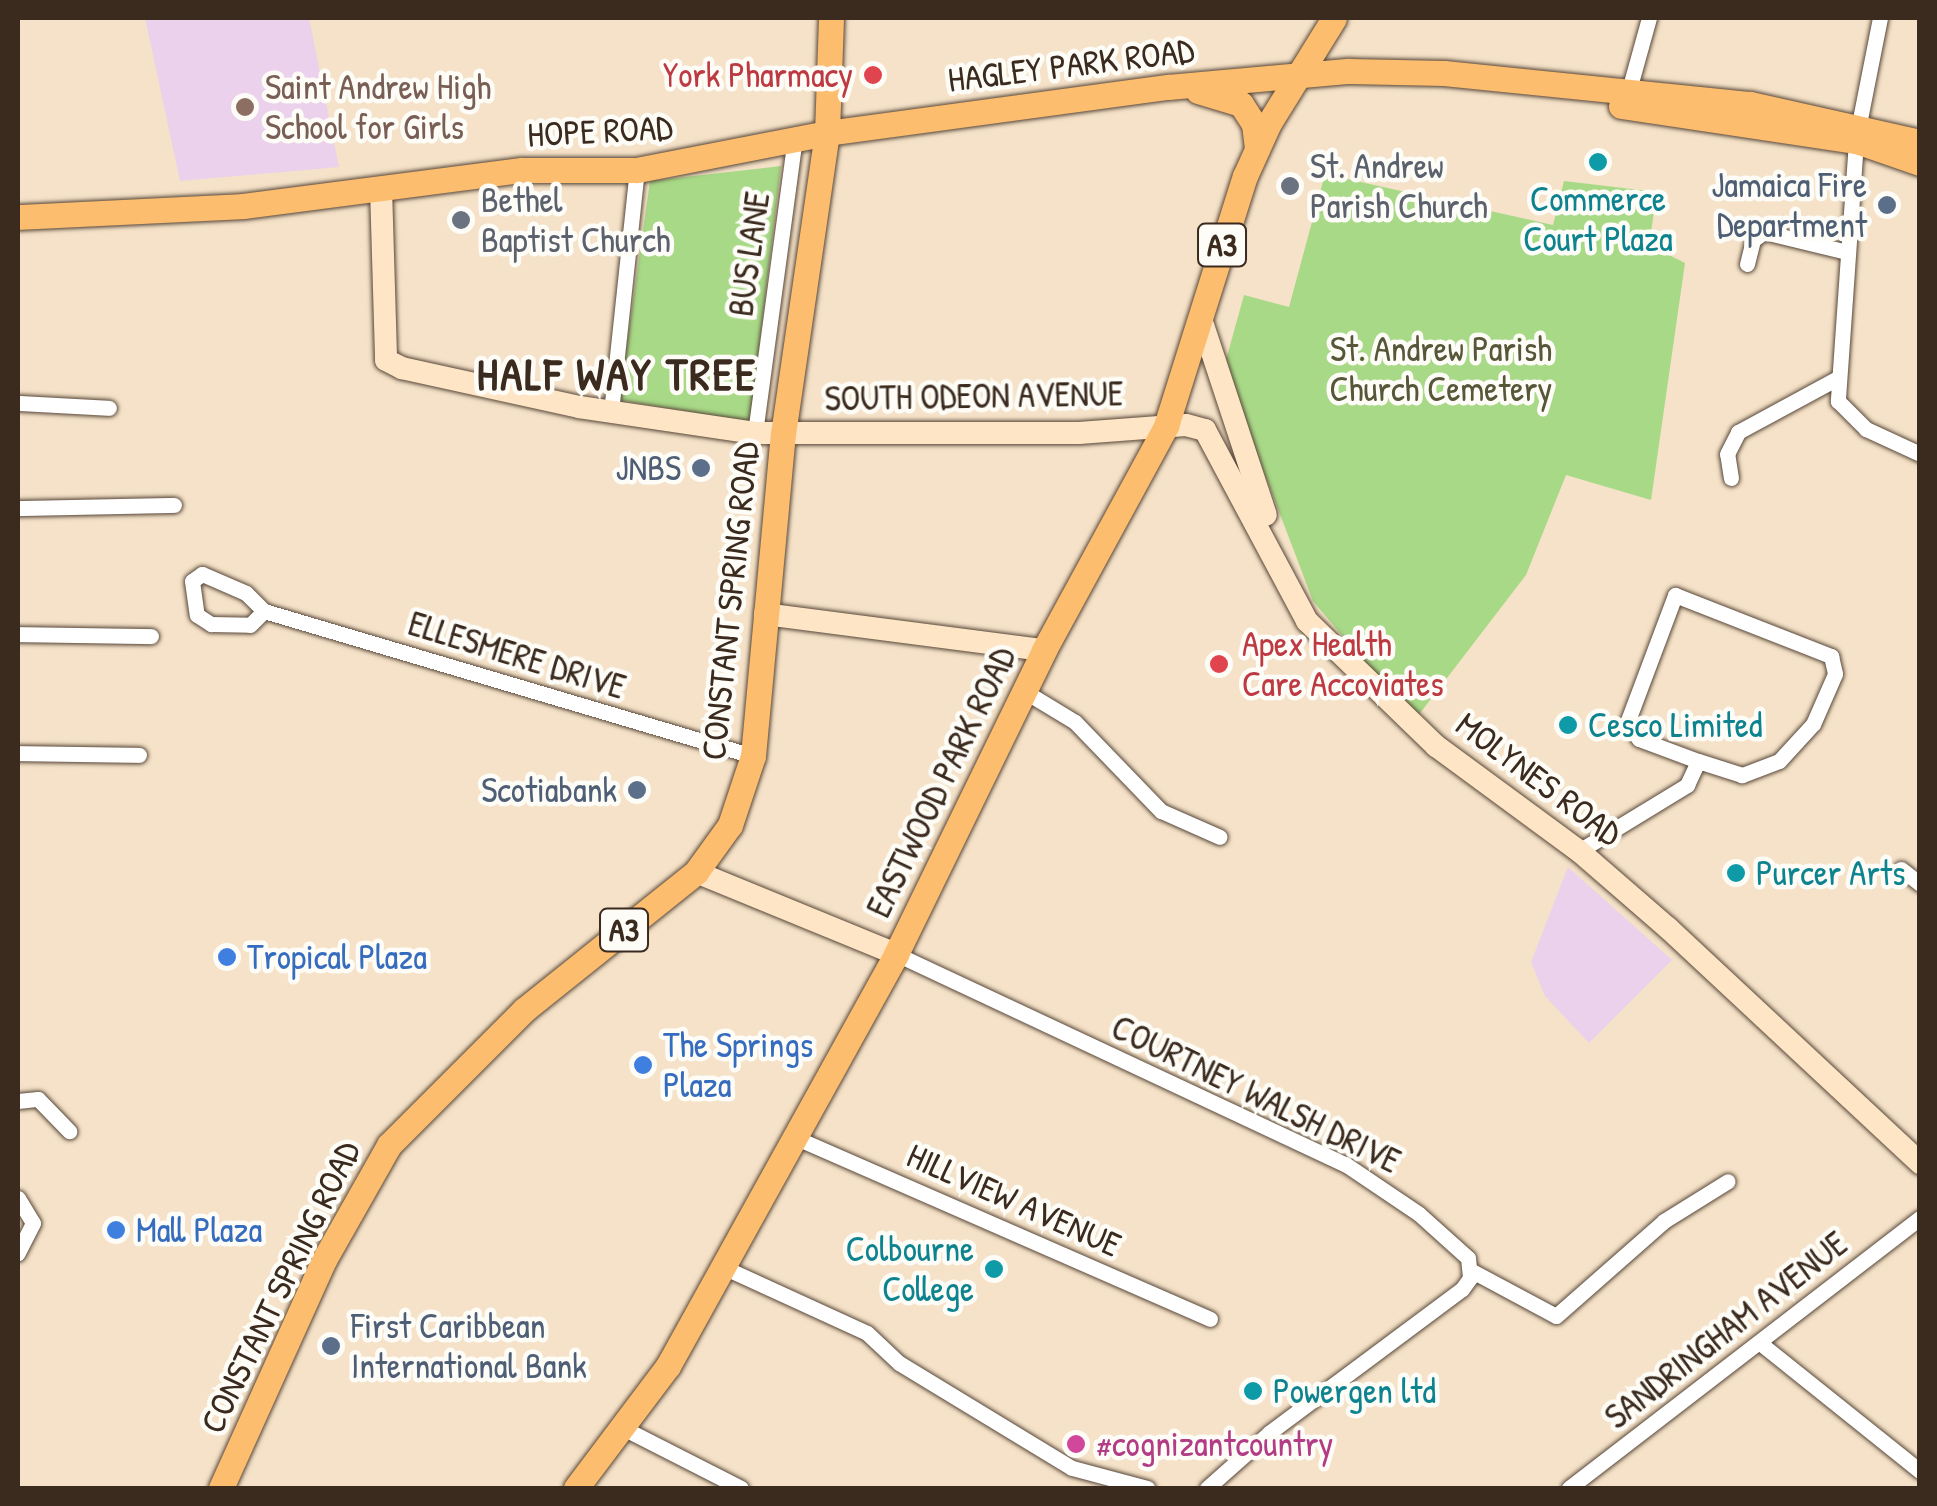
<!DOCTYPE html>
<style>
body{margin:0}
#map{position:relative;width:1937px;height:1506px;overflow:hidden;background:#f5e2c8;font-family:"Patrick Hand",sans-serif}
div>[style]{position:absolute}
.built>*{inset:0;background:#ebd1eb}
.green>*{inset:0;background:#a8d987}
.roads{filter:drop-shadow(0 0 2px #574638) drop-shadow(0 0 2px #574638)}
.street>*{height:15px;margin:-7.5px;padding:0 7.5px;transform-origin:7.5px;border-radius:7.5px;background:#fff}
.secondary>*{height:22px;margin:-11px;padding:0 11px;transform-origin:11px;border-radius:11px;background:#fee5c5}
.primary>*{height:25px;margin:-12.5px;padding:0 12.5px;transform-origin:12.5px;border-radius:12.5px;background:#fcbd6f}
.dots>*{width:28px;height:28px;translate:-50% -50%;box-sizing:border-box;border:5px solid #fdfcf7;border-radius:50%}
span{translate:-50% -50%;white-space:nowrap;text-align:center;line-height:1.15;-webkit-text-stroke:9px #fdfcf7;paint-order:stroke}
.shield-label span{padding:2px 8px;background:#fdfcf7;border:2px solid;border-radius:8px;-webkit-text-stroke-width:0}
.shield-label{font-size:32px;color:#3b2a1e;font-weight:700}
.street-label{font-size:35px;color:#3b2a1e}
.health-label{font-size:35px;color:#be3a42}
.right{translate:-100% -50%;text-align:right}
.left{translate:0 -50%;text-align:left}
.education-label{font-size:35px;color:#785e54}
.worship-label{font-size:35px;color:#5b616d}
.service-label{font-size:35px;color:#4e5e75}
.culture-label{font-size:35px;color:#0d838f}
.park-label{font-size:35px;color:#565638}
.shop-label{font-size:35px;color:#366cbe}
.hotel-label{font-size:35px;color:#b23c85}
.district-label{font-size:45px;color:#3b2a1e;font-weight:700;letter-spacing:2.5px}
.frame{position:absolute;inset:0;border:20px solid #3b2a1e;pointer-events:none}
</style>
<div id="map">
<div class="built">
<div style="clip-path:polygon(145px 18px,309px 18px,339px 167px,180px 181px)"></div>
<div style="clip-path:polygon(1568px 867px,1672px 960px,1589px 1043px,1545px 996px,1531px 962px)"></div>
</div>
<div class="green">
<div style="clip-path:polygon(781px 166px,750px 422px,619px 400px,650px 181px)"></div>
<div style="clip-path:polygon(1325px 174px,1553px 225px,1564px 181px,1657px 192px,1649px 245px,1685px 263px,1651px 500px,1566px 475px,1526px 575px,1414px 721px,1313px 601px,1224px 367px,1244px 295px,1289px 307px)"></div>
</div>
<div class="roads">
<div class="street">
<div style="left:1629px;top:90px;width:75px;rotate:-74.5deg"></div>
<div style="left:1859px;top:124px;width:108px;rotate:-78.8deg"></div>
<div style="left:1856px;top:141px;width:261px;rotate:94deg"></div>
<div style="left:1838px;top:401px;width:40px;rotate:45deg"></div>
<div style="left:1866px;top:429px;width:60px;rotate:24.8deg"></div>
<div style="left:1747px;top:264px;width:25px;rotate:-76deg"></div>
<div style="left:1753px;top:240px;width:14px;rotate:-36deg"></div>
<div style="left:1764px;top:232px;width:85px;rotate:13.5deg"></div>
<div style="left:18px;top:403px;width:91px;rotate:3.1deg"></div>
<div style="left:611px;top:412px;width:243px;rotate:-83.9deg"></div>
<div style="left:755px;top:433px;width:293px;rotate:-82.3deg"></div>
<div style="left:1731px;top:478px;width:24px;rotate:-99deg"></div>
<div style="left:1727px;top:454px;width:25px;rotate:-63deg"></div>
<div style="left:1738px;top:432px;width:111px;rotate:-28.4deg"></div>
<div style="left:18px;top:508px;width:156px;rotate:-1.1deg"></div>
<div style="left:264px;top:611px;width:25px;rotate:-135deg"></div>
<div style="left:246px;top:593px;width:48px;rotate:-156.6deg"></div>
<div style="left:202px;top:574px;width:12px;rotate:145deg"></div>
<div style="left:192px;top:581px;width:34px;rotate:82deg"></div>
<div style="left:197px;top:615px;width:17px;rotate:33deg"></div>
<div style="left:211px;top:624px;width:39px;rotate:1deg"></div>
<div style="left:250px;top:625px;width:20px;rotate:-45deg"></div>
<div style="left:264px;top:611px;width:510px;rotate:16.52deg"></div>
<div style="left:18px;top:634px;width:133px;rotate:0.9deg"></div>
<div style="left:1024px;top:691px;width:60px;rotate:31.3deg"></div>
<div style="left:1075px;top:722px;width:124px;rotate:46deg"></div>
<div style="left:1161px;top:811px;width:64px;rotate:23.8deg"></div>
<div style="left:18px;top:753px;width:121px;rotate:0.9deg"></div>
<div style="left:1579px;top:851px;width:127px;rotate:-31.4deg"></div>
<div style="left:1687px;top:785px;width:26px;rotate:-65deg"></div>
<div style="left:1698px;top:761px;width:63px;rotate:-159.6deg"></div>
<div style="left:1639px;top:739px;width:20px;rotate:-127deg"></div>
<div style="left:1627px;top:723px;width:137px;rotate:-69.4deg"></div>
<div style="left:1675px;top:595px;width:168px;rotate:21.4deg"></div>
<div style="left:1831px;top:656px;width:18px;rotate:77deg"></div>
<div style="left:1835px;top:674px;width:55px;rotate:113.7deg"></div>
<div style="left:1813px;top:724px;width:50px;rotate:132.6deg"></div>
<div style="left:1779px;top:761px;width:40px;rotate:159deg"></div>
<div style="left:1742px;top:775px;width:46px;rotate:-162.3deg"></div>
<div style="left:1901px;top:869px;width:24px;rotate:38deg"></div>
<div style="left:896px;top:954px;width:496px;rotate:25.1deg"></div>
<div style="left:1345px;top:1164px;width:89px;rotate:34deg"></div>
<div style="left:1419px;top:1214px;width:66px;rotate:41.9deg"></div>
<div style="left:1468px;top:1258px;width:20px;rotate:84deg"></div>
<div style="left:1470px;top:1278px;width:14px;rotate:126deg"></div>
<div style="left:1462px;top:1289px;width:241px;rotate:143.3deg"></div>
<div style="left:1269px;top:1433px;width:83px;rotate:138.4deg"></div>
<div style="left:18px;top:1101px;width:20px;rotate:-6deg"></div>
<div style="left:38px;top:1099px;width:45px;rotate:45.9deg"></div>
<div style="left:794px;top:1137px;width:454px;rotate:23.6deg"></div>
<div style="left:18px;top:1198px;width:29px;rotate:59deg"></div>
<div style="left:33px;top:1223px;width:34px;rotate:117deg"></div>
<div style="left:723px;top:1267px;width:158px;rotate:24.6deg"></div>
<div style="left:867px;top:1333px;width:44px;rotate:43.2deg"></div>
<div style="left:899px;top:1363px;width:202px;rotate:31.3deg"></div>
<div style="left:1072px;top:1468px;width:78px;rotate:14.9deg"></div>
<div style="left:1472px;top:1271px;width:95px;rotate:28.2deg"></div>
<div style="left:1556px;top:1316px;width:144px;rotate:-41.3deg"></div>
<div style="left:1664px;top:1221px;width:75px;rotate:-32deg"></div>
<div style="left:1760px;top:1343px;width:205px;rotate:38.7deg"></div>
<div style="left:625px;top:1429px;width:130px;rotate:27deg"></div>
<div style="left:1569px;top:1488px;width:443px;rotate:-37.6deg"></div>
</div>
<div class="secondary">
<div style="left:381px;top:188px;width:172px;rotate:88.3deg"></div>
<div style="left:386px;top:360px;width:18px;rotate:27deg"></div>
<div style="left:402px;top:368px;width:181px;rotate:12.4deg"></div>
<div style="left:579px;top:407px;width:178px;rotate:8.4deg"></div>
<div style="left:755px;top:433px;width:324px"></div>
<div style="left:1079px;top:433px;width:107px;rotate:-4.3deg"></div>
<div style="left:1186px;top:425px;width:20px;rotate:15deg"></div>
<div style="left:1205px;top:430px;width:217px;rotate:61.9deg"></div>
<div style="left:1307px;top:621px;width:180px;rotate:44.1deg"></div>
<div style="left:1436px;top:746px;width:177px;rotate:36.3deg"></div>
<div style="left:1579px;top:851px;width:118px;rotate:40.9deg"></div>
<div style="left:1668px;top:928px;width:345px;rotate:43deg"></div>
<div style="left:1202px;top:322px;width:203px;rotate:71.7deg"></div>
<div style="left:765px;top:614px;width:281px;rotate:7.4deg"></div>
<div style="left:696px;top:872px;width:216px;rotate:22.3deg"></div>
</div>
<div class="primary">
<div style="left:1198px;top:91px;width:45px;rotate:16.8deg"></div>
<div style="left:1241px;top:104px;width:24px;rotate:57deg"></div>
<div style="left:1254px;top:124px;width:25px;rotate:83deg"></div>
<div style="left:1621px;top:106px;width:238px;rotate:8.5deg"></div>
<div style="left:1856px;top:141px;width:68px;rotate:19deg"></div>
<div style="left:18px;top:217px;width:225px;rotate:-2.8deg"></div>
<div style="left:243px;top:206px;width:281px;rotate:-7.4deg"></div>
<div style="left:522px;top:170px;width:115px"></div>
<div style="left:637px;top:170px;width:194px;rotate:-11deg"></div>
<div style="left:827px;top:133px;width:344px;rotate:-7.7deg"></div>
<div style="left:1168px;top:87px;width:182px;rotate:-5.1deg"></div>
<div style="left:1349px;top:71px;width:95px;rotate:1.2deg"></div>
<div style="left:1444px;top:73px;width:308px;rotate:5.8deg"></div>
<div style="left:1750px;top:104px;width:174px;rotate:12.6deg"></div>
<div style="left:221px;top:1488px;width:250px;rotate:-65.7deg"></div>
<div style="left:324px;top:1260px;width:132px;rotate:-60.5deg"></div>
<div style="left:389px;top:1145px;width:191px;rotate:-45deg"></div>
<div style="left:524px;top:1010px;width:221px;rotate:-38.7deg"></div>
<div style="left:696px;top:872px;width:58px;rotate:-54.1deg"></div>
<div style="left:730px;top:825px;width:73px;rotate:-71.6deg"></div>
<div style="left:753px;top:756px;width:323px;rotate:-84.7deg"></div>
<div style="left:783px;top:434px;width:304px;rotate:-81.7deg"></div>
<div style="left:827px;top:133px;width:115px;rotate:-88deg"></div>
<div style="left:576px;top:1488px;width:153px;rotate:-53deg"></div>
<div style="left:668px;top:1366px;width:471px;rotate:-61deg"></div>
<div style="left:896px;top:954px;width:338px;rotate:-64deg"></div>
<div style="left:1044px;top:650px;width:255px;rotate:-61.4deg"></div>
<div style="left:1166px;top:426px;width:262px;rotate:-72.5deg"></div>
<div style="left:1245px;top:176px;width:58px;rotate:-65.6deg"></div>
<div style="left:1269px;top:123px;width:123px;rotate:-58.2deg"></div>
</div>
</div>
<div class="dots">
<div style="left:873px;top:75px;background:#e0444e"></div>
<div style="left:245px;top:107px;background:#8d6e63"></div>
<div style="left:1598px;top:162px;background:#0f9aa8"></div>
<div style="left:1290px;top:186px;background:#6b7280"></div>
<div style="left:1887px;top:205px;background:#5c6f8a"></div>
<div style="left:461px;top:220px;background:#6b7280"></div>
<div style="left:701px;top:468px;background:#5c6f8a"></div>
<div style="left:1219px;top:664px;background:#e0444e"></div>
<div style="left:1568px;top:725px;background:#0f9aa8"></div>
<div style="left:637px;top:790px;background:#5c6f8a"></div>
<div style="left:1736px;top:873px;background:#0f9aa8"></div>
<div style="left:227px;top:957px;background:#3f7fe0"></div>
<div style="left:643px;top:1065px;background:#3f7fe0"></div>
<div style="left:116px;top:1230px;background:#3f7fe0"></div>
<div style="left:994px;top:1269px;background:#0f9aa8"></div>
<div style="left:331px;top:1346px;background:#5c6f8a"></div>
<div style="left:1253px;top:1391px;background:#0f9aa8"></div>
<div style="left:1076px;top:1444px;background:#d1479c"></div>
</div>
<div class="shield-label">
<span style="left:1222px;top:245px">A3</span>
<span style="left:624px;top:930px">A3</span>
</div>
<div class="street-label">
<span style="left:1071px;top:65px;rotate:-7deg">HAGLEY PARK ROAD</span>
<span style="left:600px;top:131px;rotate:-3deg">HOPE ROAD</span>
<span style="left:749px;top:254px;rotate:-82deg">BUS LANE</span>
<span style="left:974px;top:396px;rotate:-1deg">SOUTH ODEON AVENUE</span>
<span style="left:730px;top:601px;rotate:-84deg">CONSTANT SPRING ROAD</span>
<span style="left:517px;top:655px;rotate:17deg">ELLESMERE DRIVE</span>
<span style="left:1539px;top:779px;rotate:37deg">MOLYNES ROAD</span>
<span style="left:941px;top:782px;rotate:-64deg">EASTWOOD PARK ROAD</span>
<span style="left:1256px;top:1094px;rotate:26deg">COURTNEY WALSH DRIVE</span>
<span style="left:1014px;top:1200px;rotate:24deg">HILLVIEW AVENUE</span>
<span style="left:280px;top:1287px;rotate:-64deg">CONSTANT SPRING ROAD</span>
<span style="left:1726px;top:1330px;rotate:-38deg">SANDRINGHAM AVENUE</span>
</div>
<div class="health-label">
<span class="right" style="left:853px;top:75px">York Pharmacy</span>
<span class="left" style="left:1242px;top:664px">Apex Health<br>Care Accoviates</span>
</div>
<div class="education-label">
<span class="left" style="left:265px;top:107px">Saint Andrew High<br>School for Girls</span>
</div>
<div class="worship-label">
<span class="left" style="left:1310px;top:186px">St. Andrew<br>Parish Church</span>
<span class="left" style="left:481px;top:220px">Bethel<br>Baptist Church</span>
</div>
<div class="service-label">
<span class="right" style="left:1867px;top:205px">Jamaica Fire<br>Department</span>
<span class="right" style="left:681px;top:468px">JNBS</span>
<span class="right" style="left:617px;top:790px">Scotiabank</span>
<span class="left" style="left:351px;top:1346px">First Caribbean<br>International Bank</span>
</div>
<div class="culture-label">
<span style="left:1598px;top:219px">Commerce<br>Court Plaza</span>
<span class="left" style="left:1588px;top:725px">Cesco Limited</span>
<span class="left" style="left:1756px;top:873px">Purcer Arts</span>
<span class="right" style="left:974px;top:1269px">Colbourne<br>College</span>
<span class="left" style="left:1273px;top:1391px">Powergen ltd</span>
</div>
<div class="park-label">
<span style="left:1441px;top:369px">St. Andrew Parish<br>Church Cemetery</span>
</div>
<div class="shop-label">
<span class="left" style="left:247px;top:957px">Tropical Plaza</span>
<span class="left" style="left:663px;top:1065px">The Springs<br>Plaza</span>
<span class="left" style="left:136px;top:1230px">Mall Plaza</span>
</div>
<div class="hotel-label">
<span class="left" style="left:1096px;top:1444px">#cognizantcountry</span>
</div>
<div class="district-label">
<span style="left:617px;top:374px">HALF WAY TREE</span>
</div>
<div class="frame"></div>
</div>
